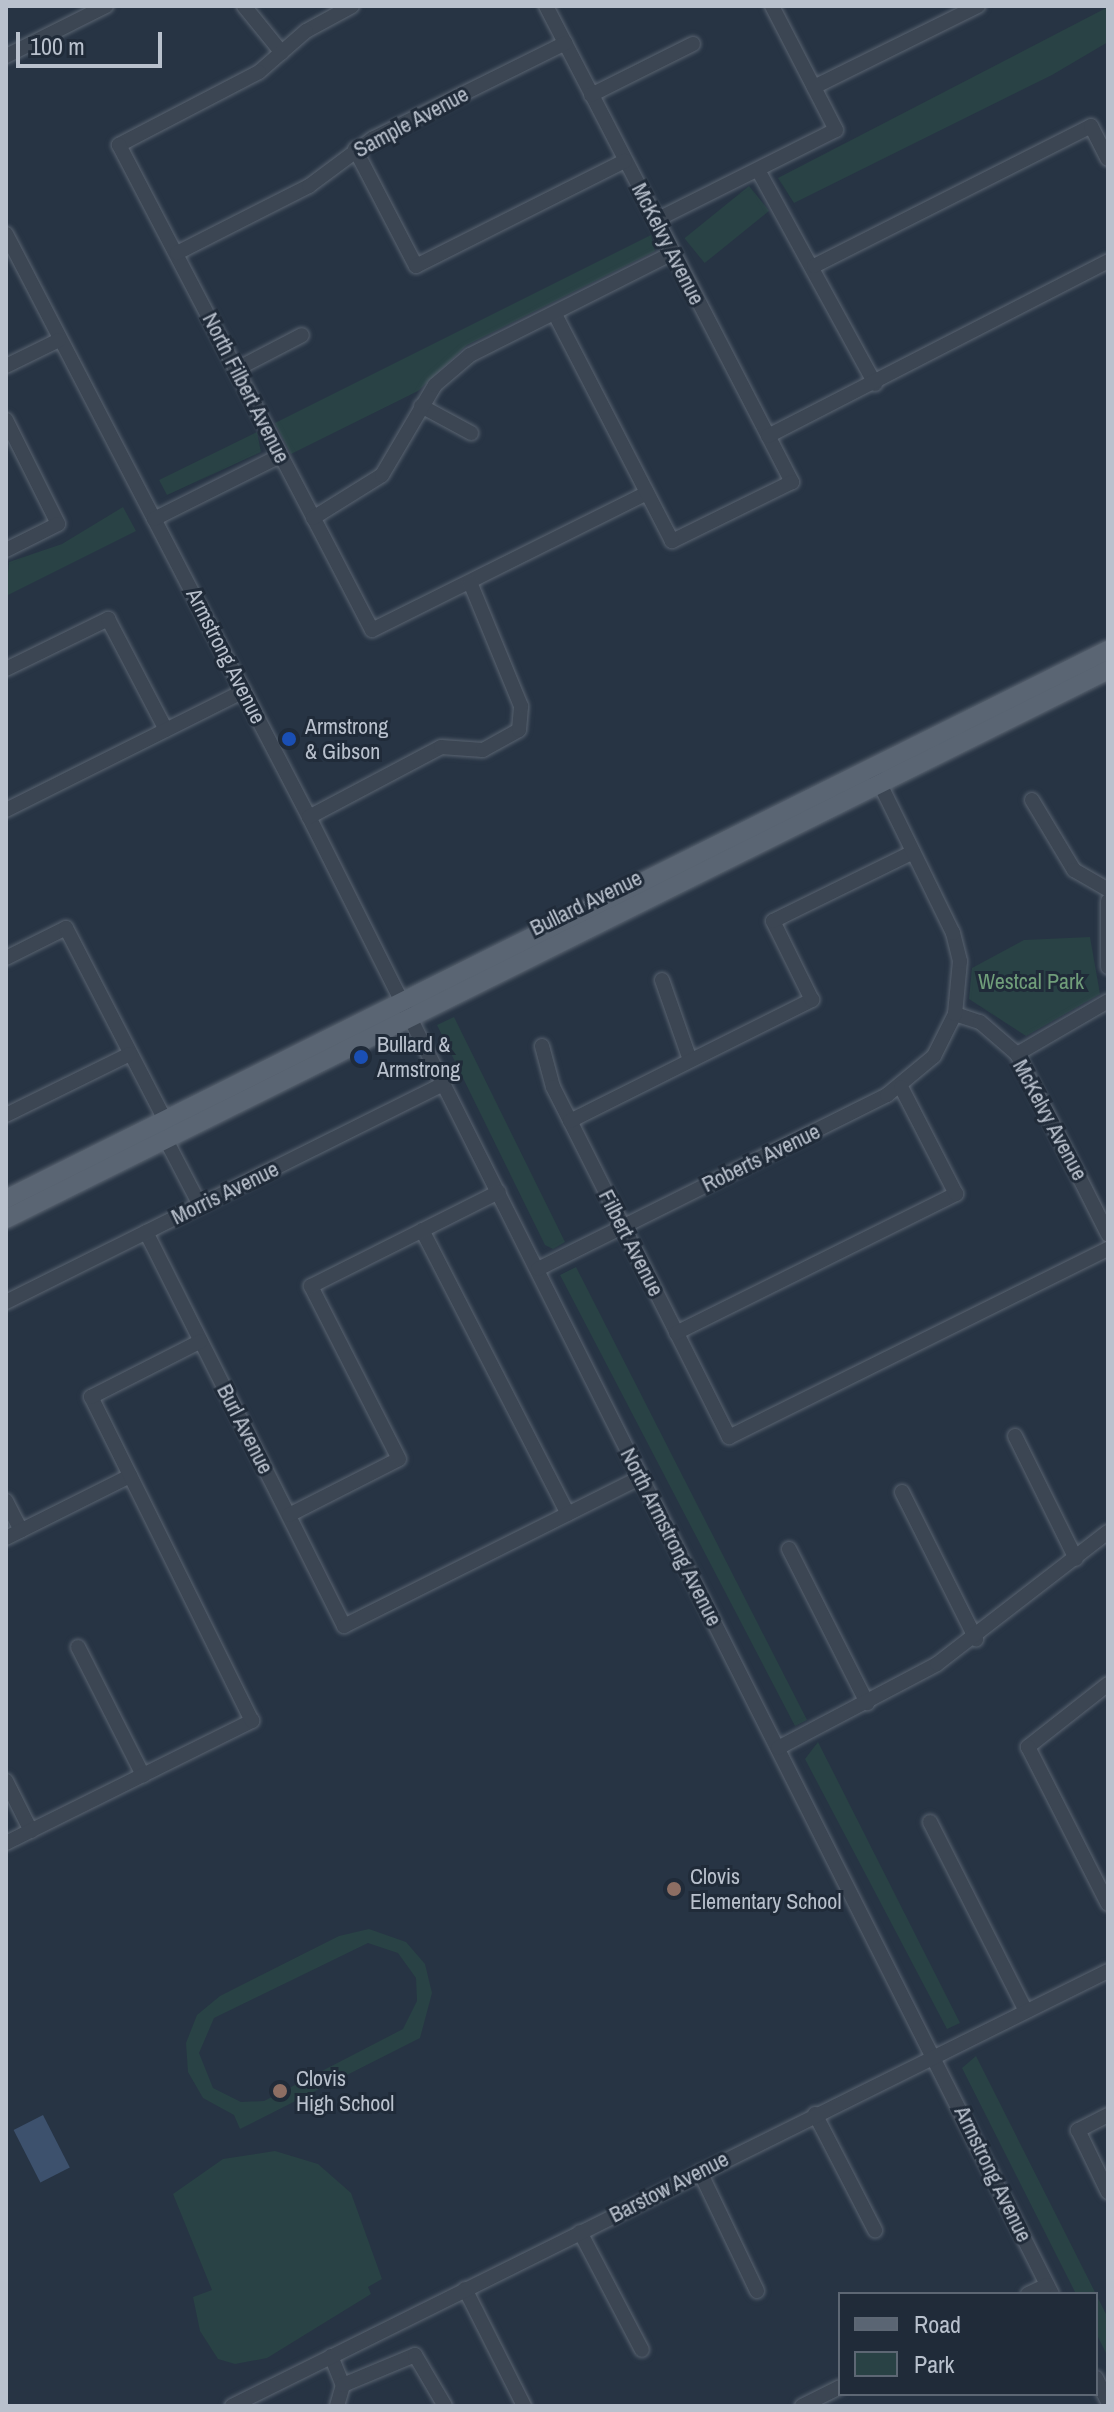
<!DOCTYPE html>
<style>
body{margin:0}
#map{position:relative;width:1114px;height:2412px;overflow:hidden;background:#273444;font-family:"Archivo Narrow",sans-serif}
div>[style]{position:absolute}
.green>*{inset:0;background:#294245;transform-origin:0 0}
.water>*{inset:0;background:#3d516d;transform-origin:0 0}
.roads{filter:drop-shadow(0 0 2px #5a6471) drop-shadow(0 0 2px #5a6471)}
.minor>*{height:14px;margin:-7px;padding:0 7px;transform-origin:7px;border-radius:7px;background:#3c4653}
.major>*{height:18px;margin:-9px;padding:0 9px;transform-origin:9px;border-radius:9px;background:#5a6573}
.dots>*{width:22px;height:22px;translate:-50% -50%;box-sizing:border-box;border:4px solid #202b39;border-radius:50%}
span{translate:-50% -50%;white-space:nowrap;text-align:center;line-height:1.15;-webkit-text-stroke:6px #202b39;paint-order:stroke}
.street-label{font-size:22px;color:#b9c1cd}
.poi-label{font-size:22px;color:#b9c1cd}
.left{translate:0 -50%;text-align:left}
.park-label{font-size:22px;color:#709e7a}
.frame{position:absolute;inset:0;border:8px solid #b9c1cd;pointer-events:none}
.legend{position:absolute;left:838px;top:2292px;width:260px;height:104px;box-sizing:border-box;background:#202b39;border:2px solid #5d6774;margin:0;padding:10px 14px;list-style:none;font-size:24px;color:#b9c1cd}
.legend li{display:flex;align-items:center;gap:16px;height:40px}
.legend b{width:40px;border:2px solid #5d6774}
.scale{position:absolute;left:16px;top:32px;width:146px;height:36px;box-sizing:border-box;border:4px solid #b9c1cd;border-top:0;padding-left:10px;font-size:24px;line-height:28px;white-space:nowrap;color:#b9c1cd;-webkit-text-stroke:6px #202b39;paint-order:stroke}
</style>
<div id="map">
<div class="green">
<div style="clip-path:polygon(1108px 7px,1108px 42px,1052px 75px,794px 203px,778px 178px)"></div>
<div style="left:749px;top:186px;width:32px;height:83px;rotate:51deg"></div>
<div style="clip-path:polygon(651px 235px,655px 251px,467px 345px,418px 391px,291px 454px,275px 423px)"></div>
<div style="clip-path:polygon(257px 432px,261px 452px,167px 495px,159px 480px)"></div>
<div style="clip-path:polygon(123px 507px,136px 531px,6px 596px,9px 562px,62px 544px)"></div>
<div style="clip-path:polygon(1090px 937px,1100px 994px,1026px 1036px,969px 999px,972px 968px,1024px 940px)"></div>
<div style="clip-path:polygon(454px 1017px,565px 1242px,553px 1249px,545px 1245px,437px 1025px)"></div>
<div style="clip-path:polygon(576px 1267px,807px 1720px,795px 1726px,560px 1275px)"></div>
<div style="clip-path:polygon(818px 1742px,960px 2023px,947px 2029px,805px 1759px)"></div>
<div style="clip-path:polygon(evenodd,369px 1929px,406px 1942px,425px 1964px,432px 1993px,420px 2038px,240px 2129px,234px 2115px,203px 2098px,188px 2072px,186px 2043px,197px 2015px,220px 1996px,339px 1936px,369px 1929px,368px 1943px,398px 1953px,416px 1978px,417px 2001px,403px 2029px,264px 2101px,241px 2102px,213px 2088px,199px 2053px,214px 2018px,368px 1943px)"></div>
<div style="clip-path:polygon(976px 2056px,1108px 2318px,1108px 2357px,1096px 2333px,1096px 2294px,1076px 2294px,962px 2068px)"></div>
<div style="clip-path:polygon(275px 2151px,318px 2164px,351px 2193px,382px 2279px,368px 2287px,371px 2294px,267px 2358px,235px 2364px,218px 2359px,200px 2331px,193px 2297px,212px 2290px,173px 2194px,223px 2159px)"></div>
</div>
<div class="water">
<div style="left:43px;top:2115px;width:59px;height:33px;rotate:63deg"></div>
</div>
<div class="roads">
<div class="minor">
<div style="left:244px;top:6px;width:60px;rotate:51deg"></div>
<div style="left:352px;top:6px;width:52px;rotate:151.5deg"></div>
<div style="left:306px;top:31px;width:62px;rotate:138.9deg"></div>
<div style="left:259px;top:72px;width:158px;rotate:152.5deg"></div>
<div style="left:119px;top:145px;width:547px;rotate:62.45deg"></div>
<div style="left:372px;top:630px;width:307px;rotate:-26.5deg"></div>
<div style="left:546px;top:6px;width:536px;rotate:62.67deg"></div>
<div style="left:792px;top:482px;width:134px;rotate:153.8deg"></div>
<div style="left:672px;top:541px;width:255px;rotate:-117.3deg"></div>
<div style="left:6px;top:56px;width:112px;rotate:-26.6deg"></div>
<div style="left:814px;top:87px;width:183px;rotate:-26.3deg"></div>
<div style="left:591px;top:95px;width:114px;rotate:-26.6deg"></div>
<div style="left:355px;top:149px;width:132px;rotate:62.5deg"></div>
<div style="left:416px;top:266px;width:234px;rotate:-26.7deg"></div>
<div style="left:758px;top:170px;width:244px;rotate:61.3deg"></div>
<div style="left:656px;top:220px;width:201px;rotate:-26.6deg"></div>
<div style="left:836px;top:130px;width:140px;rotate:-117.3deg"></div>
<div style="left:6px;top:234px;width:657px;rotate:62.54deg"></div>
<div style="left:309px;top:817px;width:1653px;rotate:63.3deg"></div>
<div style="left:177px;top:253px;width:148px;rotate:-26.9deg"></div>
<div style="left:309px;top:186px;width:79px;rotate:-36.7deg"></div>
<div style="left:372px;top:139px;width:216px;rotate:-26.4deg"></div>
<div style="left:814px;top:266px;width:310px;rotate:-26.8deg"></div>
<div style="left:1091px;top:126px;width:37px;rotate:63deg"></div>
<div style="left:6px;top:366px;width:59px;rotate:-26.1deg"></div>
<div style="left:237px;top:369px;width:73px;rotate:-27.6deg"></div>
<div style="left:421px;top:406px;width:57px;rotate:28.4deg"></div>
<div style="left:6px;top:420px;width:116px;rotate:63.4deg"></div>
<div style="left:58px;top:524px;width:58px;rotate:153.4deg"></div>
<div style="left:768px;top:436px;width:382px;rotate:-27.2deg"></div>
<div style="left:313px;top:518px;width:81px;rotate:-31.9deg"></div>
<div style="left:382px;top:475px;width:104px;rotate:-59.5deg"></div>
<div style="left:435px;top:385px;width:46px;rotate:-40.6deg"></div>
<div style="left:470px;top:355px;width:227px;rotate:-26.7deg"></div>
<div style="left:154px;top:519px;width:141px;rotate:-26.6deg"></div>
<div style="left:6px;top:669px;width:114px;rotate:-26.1deg"></div>
<div style="left:108px;top:619px;width:125px;rotate:62.4deg"></div>
<div style="left:1032px;top:800px;width:82px;rotate:59deg"></div>
<div style="left:1074px;top:870px;width:39px;rotate:30deg"></div>
<div style="left:6px;top:810px;width:266px;rotate:-26.6deg"></div>
<div style="left:309px;top:817px;width:149px;rotate:-27.9deg"></div>
<div style="left:441px;top:747px;width:42px;rotate:4.1deg"></div>
<div style="left:483px;top:750px;width:41px;rotate:-29.1deg"></div>
<div style="left:519px;top:730px;width:24px;rotate:-85deg"></div>
<div style="left:521px;top:706px;width:134px;rotate:-112.4deg"></div>
<div style="left:1108px;top:901px;width:66px;rotate:90deg"></div>
<div style="left:6px;top:958px;width:67px;rotate:-26.6deg"></div>
<div style="left:66px;top:928px;width:216px;rotate:62.7deg"></div>
<div style="left:662px;top:980px;width:85px;rotate:70.7deg"></div>
<div style="left:955px;top:1014px;width:26px;rotate:18deg"></div>
<div style="left:980px;top:1022px;width:49px;rotate:40.9deg"></div>
<div style="left:1017px;top:1054px;width:202px;rotate:63.2deg"></div>
<div style="left:542px;top:1046px;width:42px;rotate:75deg"></div>
<div style="left:553px;top:1087px;width:392px;rotate:63.3deg"></div>
<div style="left:729px;top:1437px;width:423px;rotate:-26.4deg"></div>
<div style="left:1017px;top:1054px;width:105px;rotate:-30.2deg"></div>
<div style="left:6px;top:1115px;width:138px;rotate:-26.2deg"></div>
<div style="left:570px;top:1121px;width:271px;rotate:-26.6deg"></div>
<div style="left:812px;top:1000px;width:88px;rotate:-116.3deg"></div>
<div style="left:773px;top:921px;width:156px;rotate:-26.2deg"></div>
<div style="left:166px;top:1140px;width:73px;rotate:62.4deg"></div>
<div style="left:422px;top:1230px;width:319px;rotate:62.8deg"></div>
<div style="left:146px;top:1232px;width:441px;rotate:63.3deg"></div>
<div style="left:344px;top:1626px;width:331px;rotate:-26.6deg"></div>
<div style="left:538px;top:1269px;width:390px;rotate:-26.5deg"></div>
<div style="left:887px;top:1095px;width:61px;rotate:-39.7deg"></div>
<div style="left:934px;top:1056px;width:47px;rotate:-63.4deg"></div>
<div style="left:955px;top:1014px;width:53px;rotate:-84.6deg"></div>
<div style="left:960px;top:961px;width:29px;rotate:-104deg"></div>
<div style="left:953px;top:933px;width:175px;rotate:-116.1deg"></div>
<div style="left:6px;top:1302px;width:489px;rotate:-26.5deg"></div>
<div style="left:676px;top:1333px;width:313px;rotate:-26.4deg"></div>
<div style="left:956px;top:1194px;width:120px;rotate:-117.2deg"></div>
<div style="left:1015px;top:1436px;width:137px;rotate:63.6deg"></div>
<div style="left:902px;top:1492px;width:165px;rotate:63.3deg"></div>
<div style="left:6px;top:1501px;width:33px;rotate:63deg"></div>
<div style="left:289px;top:1515px;width:123px;rotate:-27deg"></div>
<div style="left:399px;top:1459px;width:194px;rotate:-117deg"></div>
<div style="left:311px;top:1286px;width:210px;rotate:-26.6deg"></div>
<div style="left:6px;top:1538px;width:139px;rotate:-26.6deg"></div>
<div style="left:789px;top:1549px;width:173px;rotate:63.1deg"></div>
<div style="left:78px;top:1647px;width:144px;rotate:63.1deg"></div>
<div style="left:1108px;top:1684px;width:102px;rotate:141.8deg"></div>
<div style="left:1028px;top:1747px;width:176px;rotate:63deg"></div>
<div style="left:778px;top:1748px;width:180px;rotate:-27.8deg"></div>
<div style="left:937px;top:1664px;width:216px;rotate:-37.7deg"></div>
<div style="left:6px;top:1781px;width:56px;rotate:63.4deg"></div>
<div style="left:930px;top:1822px;width:212px;rotate:63.1deg"></div>
<div style="left:6px;top:1843px;width:275px;rotate:-26.4deg"></div>
<div style="left:252px;top:1721px;width:362px;rotate:-116.4deg"></div>
<div style="left:91px;top:1397px;width:123px;rotate:-27deg"></div>
<div style="left:815px;top:2114px;width:131px;rotate:62.7deg"></div>
<div style="left:1108px;top:2115px;width:34px;rotate:153deg"></div>
<div style="left:1078px;top:2130px;width:69px;rotate:64.2deg"></div>
<div style="left:700px;top:2172px;width:132px;rotate:64.4deg"></div>
<div style="left:580px;top:2232px;width:133px;rotate:62.3deg"></div>
<div style="left:465px;top:2289px;width:131px;rotate:63.2deg"></div>
<div style="left:1028px;top:2294px;width:21px;rotate:-25deg"></div>
<div style="left:331px;top:2356px;width:31px;rotate:68deg"></div>
<div style="left:343px;top:2385px;width:22px;rotate:106deg"></div>
<div style="left:1096px;top:2378px;width:27px;rotate:63deg"></div>
<div style="left:343px;top:2385px;width:78px;rotate:-22.6deg"></div>
<div style="left:415px;top:2355px;width:59px;rotate:59.5deg"></div>
<div style="left:232px;top:2406px;width:978px;rotate:-26.41deg"></div>
<div style="left:802px;top:2406px;width:42px;rotate:-26.6deg"></div>
</div>
<div class="major">
<div style="left:6px;top:1199px;width:1231px;rotate:-26.48deg"></div>
<div style="left:6px;top:1219px;width:1231px;rotate:-26.48deg"></div>
</div>
</div>
<div class="dots">
<div style="left:289px;top:739px;background:#1a4fb4"></div>
<div style="left:361px;top:1057px;background:#1a4fb4"></div>
<div style="left:674px;top:1889px;background:#8d6e63"></div>
<div style="left:280px;top:2091px;background:#8d6e63"></div>
</div>
<div class="street-label">
<span style="left:411px;top:122px;rotate:-28deg">Sample Avenue</span>
<span style="left:668px;top:244px;rotate:63deg">McKelvy Avenue</span>
<span style="left:246px;top:388px;rotate:63deg">North Filbert Avenue</span>
<span style="left:226px;top:656px;rotate:63deg">Armstrong Avenue</span>
<span style="left:586px;top:903px;rotate:-26deg">Bullard Avenue</span>
<span style="left:1050px;top:1120px;rotate:62deg">McKelvy Avenue</span>
<span style="left:761px;top:1158px;rotate:-26deg">Roberts Avenue</span>
<span style="left:225px;top:1193px;rotate:-26deg">Morris Avenue</span>
<span style="left:631px;top:1243px;rotate:63deg">Filbert Avenue</span>
<span style="left:245px;top:1429px;rotate:63deg">Burl Avenue</span>
<span style="left:671px;top:1537px;rotate:63deg">North Armstrong Avenue</span>
<span style="left:993px;top:2174px;rotate:64deg">Armstrong Avenue</span>
<span style="left:669px;top:2187px;rotate:-27deg">Barstow Avenue</span>
</div>
<div class="poi-label">
<span class="left" style="left:305px;top:739px">Armstrong<br>&amp; Gibson</span>
<span class="left" style="left:377px;top:1057px">Bullard &amp;<br>Armstrong</span>
<span class="left" style="left:690px;top:1889px">Clovis<br>Elementary School</span>
<span class="left" style="left:296px;top:2091px">Clovis<br>High School</span>
</div>
<div class="park-label">
<span style="left:1031px;top:982px">Westcal Park</span>
</div>
<div class="frame"></div>
<ul class="legend">
<li><b style="height:10px;background:#5a6573"></b>Road</li>
<li><b style="height:22px;background:#294245"></b>Park</li>
</ul>
<div class="scale">100 m</div>
</div>
